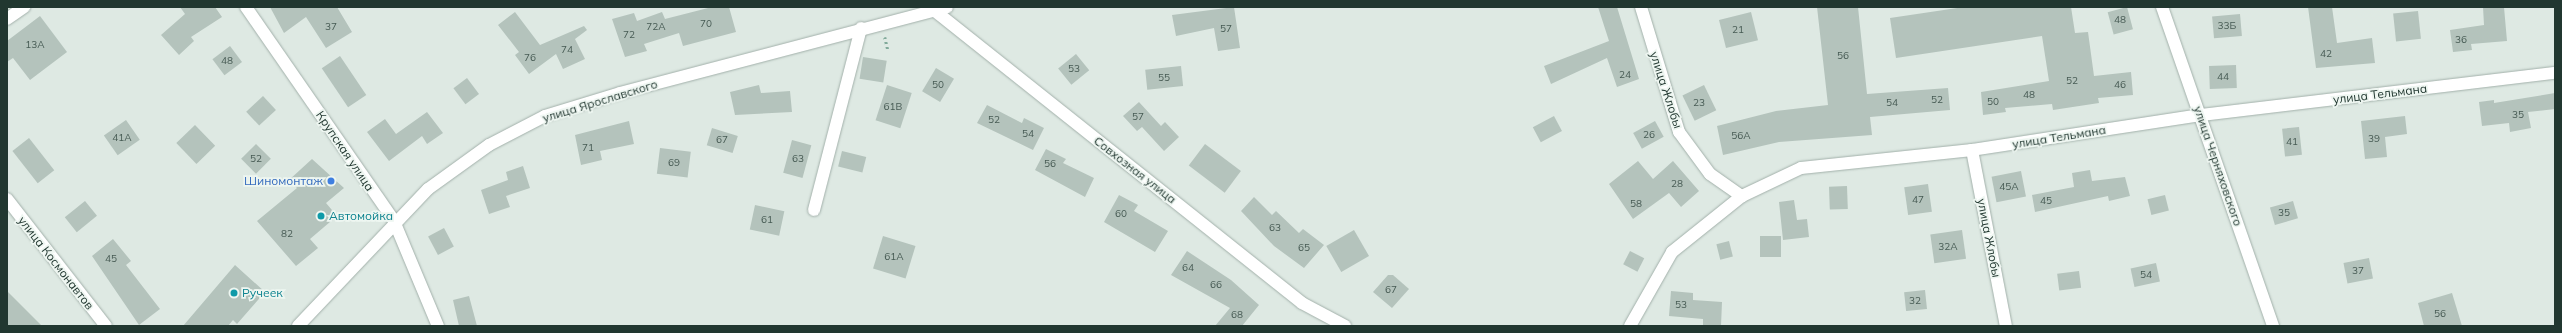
<!DOCTYPE html>
<meta charset="utf-8">
<style>
body{margin:0}
#map{position:relative;width:2562px;height:333px;overflow:hidden;background:#dee9e3;font-family:Mulish,sans-serif}
div>[style]{position:absolute}
.building>*{inset:0;background:#b4c3bc;transform-origin:0 0}
.path>*{height:2.5px;margin-top:-1.25px;transform-origin:0;background:repeating-linear-gradient(90deg,#81aa9a 0 2px,transparent 0 5px)}
.roads{filter:drop-shadow(0 0 1px #a2b0aa) drop-shadow(0 0 1px #a2b0aa)}
.minor>*{height:12px;margin:-6px;padding:0 6px;transform-origin:6px;border-radius:6px;background:#fff}
.dots>*{width:11px;height:11px;translate:-50% -50%;box-sizing:border-box;border:2px solid #eef6f1;border-radius:50%}
span{translate:-50% -50%;white-space:nowrap;text-align:center;line-height:1.15;-webkit-text-stroke:3.5px #eef6f1;paint-order:stroke}
.number-label{font-size:10px;color:#465a53}
.number-label span{-webkit-text-stroke-width:0}
.street-label{font-size:12px;color:#213730}
.shop-label{font-size:12px;color:#366cbe}
.right{translate:-100% -50%;text-align:right}
.culture-label{font-size:12px;color:#0d838f}
.left{translate:0 -50%;text-align:left}
.frame{position:absolute;inset:0;border:8px solid #213730;pointer-events:none}
</style>
<div id="map">
<div class="building">
<div style="clip-path:polygon(180px 7px,215px 7px,222px 17px,191px 37px,194px 41px,179px 55px,161px 35px,185px 14px)"></div>
<div style="clip-path:polygon(270px 7px,337px 7px,352px 32px,326px 48px,306px 17px,284px 33px)"></div>
<div style="clip-path:polygon(712px 7px,729px 7px,736px 32px,683px 46px,679px 33px,644px 44px,647px 51px,625px 57px,612px 19px,634px 13px,637px 21px,662px 12px,665px 19px)"></div>
<div style="clip-path:polygon(1234px 7px,1240px 48px,1218px 51px,1214px 28px,1176px 36px,1172px 15px)"></div>
<div style="clip-path:polygon(1598px 7px,1617px 7px,1639px 79px,1617px 87px,1607px 58px,1551px 84px,1544px 66px,1609px 41px)"></div>
<div style="clip-path:polygon(1817px 7px,1858px 7px,1867px 94px,1948px 88px,1950px 110px,1870px 117px,1872px 135px,1779px 142px,1723px 155px,1717px 126px,1776px 111px,1828px 105px)"></div>
<div style="clip-path:polygon(1964px 7px,2071px 7px,2075px 33px,2088px 32px,2094px 76px,2131px 72px,2133px 95px,2098px 98px,2099px 103px,2053px 110px,2052px 104px,2005px 108px,2006px 112px,1983px 115px,1981px 92px,2049px 81px,2042px 36px,1896px 58px,1890px 18px)"></div>
<div style="left:2127px;top:7px;width:23px;height:20px;rotate:75deg"></div>
<div style="clip-path:polygon(2308px 7px,2332px 7px,2337px 43px,2372px 38px,2375px 63px,2316px 68px)"></div>
<div style="clip-path:polygon(2483px 7px,2504px 7px,2507px 41px,2471px 44px,2472px 50px,2453px 52px,2450px 30px,2484px 25px)"></div>
<div style="left:2418px;top:11px;width:28px;height:25px;rotate:84deg"></div>
<div style="clip-path:polygon(515px 12px,540px 45px,584px 26px,587px 30px,575px 39px,585px 59px,563px 69px,556px 54px,529px 74px,515px 55px,519px 52px,498px 25px)"></div>
<div style="left:1751px;top:12px;width:29px;height:33px;rotate:76deg"></div>
<div style="left:2240px;top:14px;width:22px;height:28px;rotate:85deg"></div>
<div style="clip-path:polygon(40px 16px,67px 52px,30px 80px,13px 58px,7px 62px,7px 41px)"></div>
<div style="left:230px;top:46px;width:20px;height:22px;rotate:53deg"></div>
<div style="left:1076px;top:54px;width:21px;height:23px;rotate:51deg"></div>
<div style="left:340px;top:56px;width:47px;height:22px;rotate:56deg"></div>
<div style="left:863px;top:57px;width:24px;height:22px;rotate:9deg"></div>
<div style="left:2236px;top:65px;width:23px;height:27px;rotate:88deg"></div>
<div style="left:1181px;top:66px;width:20px;height:36px;rotate:84deg"></div>
<div style="left:936px;top:68px;width:21px;height:27px;rotate:31deg"></div>
<div style="left:467px;top:78px;width:20px;height:17px;rotate:53deg"></div>
<div style="clip-path:polygon(759px 85px,761px 93px,790px 91px,792px 112px,735px 115px,730px 92px)"></div>
<div style="left:887px;top:85px;width:26px;height:37px;rotate:18deg"></div>
<div style="left:1704px;top:85px;width:28px;height:24px;rotate:64deg"></div>
<div style="clip-path:polygon(2555px 93px,2555px 109px,2528px 112px,2531px 128px,2510px 132px,2509px 123px,2482px 126px,2479px 102px,2494px 100px,2494px 103px)"></div>
<div style="left:263px;top:96px;width:19px;height:23px;rotate:47deg"></div>
<div style="clip-path:polygon(1139px 102px,1161px 126px,1165px 122px,1179px 137px,1164px 151px,1142px 127px,1137px 131px,1123px 116px)"></div>
<div style="clip-path:polygon(987px 105px,1022px 123px,1024px 118px,1044px 128px,1033px 150px,977px 123px)"></div>
<div style="clip-path:polygon(427px 112px,443px 133px,427px 144px,422px 136px,389px 161px,367px 132px,385px 119px,396px 134px)"></div>
<div style="left:1554px;top:116px;width:17px;height:24px;rotate:62deg"></div>
<div style="clip-path:polygon(2405px 116px,2407px 134px,2385px 137px,2387px 157px,2365px 159px,2361px 121px)"></div>
<div style="left:126px;top:120px;width:24px;height:27px;rotate:55deg"></div>
<div style="clip-path:polygon(629px 121px,634px 144px,600px 151px,602px 160px,581px 165px,575px 135px)"></div>
<div style="left:1655px;top:121px;width:18px;height:25px;rotate:61deg"></div>
<div style="left:195px;top:125px;width:29px;height:26px;rotate:46deg"></div>
<div style="left:2299px;top:127px;width:28px;height:17px;rotate:84deg"></div>
<div style="left:712px;top:128px;width:27px;height:18px;rotate:17deg"></div>
<div style="left:29px;top:138px;width:41px;height:21px;rotate:52deg"></div>
<div style="left:792px;top:140px;width:20px;height:34px;rotate:15deg"></div>
<div style="left:256px;top:144px;width:21px;height:21px;rotate:45deg"></div>
<div style="left:1205px;top:144px;width:45px;height:27px;rotate:37deg"></div>
<div style="left:660px;top:148px;width:31px;height:26px;rotate:7deg"></div>
<div style="clip-path:polygon(1046px 149px,1066px 159px,1063px 163px,1094px 178px,1085px 197px,1035px 170px)"></div>
<div style="left:842px;top:151px;width:25px;height:16px;rotate:14deg"></div>
<div style="clip-path:polygon(312px 159px,344px 188px,326px 203px,337px 216px,310px 239px,318px 248px,296px 266px,257px 221px,297px 188px,289px 180px)"></div>
<div style="clip-path:polygon(1638px 161px,1653px 179px,1673px 161px,1699px 191px,1681px 207px,1669px 193px,1633px 219px,1609px 184px)"></div>
<div style="clip-path:polygon(523px 166px,530px 188px,506px 196px,510px 207px,489px 214px,481px 190px,508px 180px,506px 172px)"></div>
<div style="clip-path:polygon(2090px 170px,2092px 181px,2125px 177px,2130px 196px,2109px 201px,2108px 196px,2035px 212px,2032px 195px,2074px 187px,2072px 173px)"></div>
<div style="left:2021px;top:171px;width:26px;height:30px;rotate:79deg"></div>
<div style="left:1928px;top:184px;width:28px;height:24px;rotate:82deg"></div>
<div style="left:1847px;top:186px;width:23px;height:18px;rotate:88deg"></div>
<div style="clip-path:polygon(1119px 195px,1138px 205px,1134px 211px,1168px 231px,1155px 252px,1104px 222px)"></div>
<div style="left:2165px;top:195px;width:16px;height:18px;rotate:76deg"></div>
<div style="clip-path:polygon(1254px 197px,1272px 215px,1276px 211px,1299px 233px,1303px 229px,1324px 245px,1304px 268px,1274px 246px,1241px 211px)"></div>
<div style="clip-path:polygon(1794px 200px,1797px 220px,1807px 219px,1809px 237px,1783px 240px,1779px 202px)"></div>
<div style="left:85px;top:201px;width:19px;height:26px;rotate:51deg"></div>
<div style="left:2293px;top:201px;width:18px;height:24px;rotate:74deg"></div>
<div style="left:755px;top:205px;width:30px;height:25px;rotate:12deg"></div>
<div style="left:444px;top:228px;width:21px;height:18px;rotate:62deg"></div>
<div style="left:1354px;top:230px;width:30px;height:32px;rotate:60deg"></div>
<div style="left:1962px;top:230px;width:29px;height:32px;rotate:82deg"></div>
<div style="left:883px;top:236px;width:34px;height:34px;rotate:17deg"></div>
<div style="left:1760px;top:236px;width:21px;height:21px"></div>
<div style="clip-path:polygon(113px 239px,131px 261px,126px 265px,160px 309px,139px 325px,92px 256px)"></div>
<div style="left:1729px;top:241px;width:16px;height:13px;rotate:76deg"></div>
<div style="clip-path:polygon(1187px 251px,1231px 280px,1259px 305px,1242px 326px,1215px 326px,1230px 308px,1171px 275px)"></div>
<div style="left:1630px;top:251px;width:16px;height:15px;rotate:27deg"></div>
<div style="left:2369px;top:258px;width:21px;height:26px;rotate:79deg"></div>
<div style="left:2156px;top:263px;width:19px;height:26px;rotate:78deg"></div>
<div style="clip-path:polygon(235px 265px,265px 292px,237px 324px,233px 320px,228px 326px,183px 326px)"></div>
<div style="left:2079px;top:271px;width:17px;height:22px;rotate:83deg"></div>
<div style="clip-path:polygon(1388px 275px,1393px 275px,1409px 289px,1392px 308px,1373px 292px)"></div>
<div style="left:1925px;top:290px;width:19px;height:21px;rotate:84deg"></div>
<div style="clip-path:polygon(7px 291px,42px 326px,7px 326px)"></div>
<div style="clip-path:polygon(1671px 291px,1693px 293px,1693px 300px,1722px 302px,1721px 326px,1703px 326px,1703px 319px,1669px 316px)"></div>
<div style="clip-path:polygon(2452px 293px,2462px 326px,2424px 326px,2418px 303px)"></div>
<div style="clip-path:polygon(469px 296px,477px 326px,459px 326px,453px 300px)"></div>
</div>
<div class="path">
<div style="left:885px;top:37px;width:13px;rotate:77deg"></div>
</div>
<div class="roads">
<div class="minor">
<div style="left:246px;top:7px;width:260px;rotate:55.3deg"></div>
<div style="left:394px;top:221px;width:114px;rotate:67.3deg"></div>
<div style="left:930px;top:7px;width:475px;rotate:38.5deg"></div>
<div style="left:1302px;top:303px;width:49px;rotate:28.1deg"></div>
<div style="left:1641px;top:7px;width:131px;rotate:73.1deg"></div>
<div style="left:1679px;top:132px;width:52px;rotate:53.6deg"></div>
<div style="left:1710px;top:174px;width:39px;rotate:35deg"></div>
<div style="left:2162px;top:7px;width:338px;rotate:70.8deg"></div>
<div style="left:7px;top:19px;width:21px;rotate:-35deg"></div>
<div style="left:1972px;top:150px;width:179px;rotate:79.1deg"></div>
<div style="left:7px;top:199px;width:161px;rotate:52.1deg"></div>
<div style="left:814px;top:210px;width:188px;rotate:-75.5deg"></div>
<div style="left:298px;top:326px;width:189px;rotate:-46.5deg"></div>
<div style="left:428px;top:189px;width:75px;rotate:-35.8deg"></div>
<div style="left:489px;top:145px;width:63px;rotate:-27.4deg"></div>
<div style="left:545px;top:116px;width:78px;rotate:-17deg"></div>
<div style="left:620px;top:93px;width:338px;rotate:-14.7deg"></div>
<div style="left:1630px;top:326px;width:85px;rotate:-60.4deg"></div>
<div style="left:1672px;top:252px;width:90px;rotate:-38.7deg"></div>
<div style="left:1742px;top:196px;width:65px;rotate:-25.4deg"></div>
<div style="left:1801px;top:168px;width:172px;rotate:-6deg"></div>
<div style="left:1972px;top:150px;width:232px;rotate:-8.7deg"></div>
<div style="left:2201px;top:115px;width:356px;rotate:-6.8deg"></div>
</div>
</div>
<div class="dots">
<div style="left:331px;top:181px;background:#3f7fe0"></div>
<div style="left:321px;top:216px;background:#0f9aa8"></div>
<div style="left:234px;top:293px;background:#0f9aa8"></div>
</div>
<div class="number-label">
<span style="left:2120px;top:20px">48</span>
<span style="left:706px;top:24px">70</span>
<span style="left:2227px;top:26px">33Б</span>
<span style="left:331px;top:27px">37</span>
<span style="left:656px;top:27px">72А</span>
<span style="left:1226px;top:29px">57</span>
<span style="left:1738px;top:30px">21</span>
<span style="left:629px;top:35px">72</span>
<span style="left:2461px;top:40px">36</span>
<span style="left:35px;top:45px">13А</span>
<span style="left:567px;top:50px">74</span>
<span style="left:2326px;top:54px">42</span>
<span style="left:1843px;top:56px">56</span>
<span style="left:530px;top:58px">76</span>
<span style="left:227px;top:61px">48</span>
<span style="left:1074px;top:69px">53</span>
<span style="left:1625px;top:75px">24</span>
<span style="left:2223px;top:77px">44</span>
<span style="left:1164px;top:78px">55</span>
<span style="left:2072px;top:81px">52</span>
<span style="left:938px;top:85px">50</span>
<span style="left:2120px;top:85px">46</span>
<span style="left:2029px;top:95px">48</span>
<span style="left:1937px;top:100px">52</span>
<span style="left:1993px;top:102px">50</span>
<span style="left:1699px;top:103px">23</span>
<span style="left:1892px;top:103px">54</span>
<span style="left:893px;top:107px">61В</span>
<span style="left:2518px;top:115px">35</span>
<span style="left:1138px;top:117px">57</span>
<span style="left:994px;top:120px">52</span>
<span style="left:1028px;top:134px">54</span>
<span style="left:1649px;top:135px">26</span>
<span style="left:1741px;top:136px">56А</span>
<span style="left:122px;top:138px">41А</span>
<span style="left:2374px;top:139px">39</span>
<span style="left:722px;top:140px">67</span>
<span style="left:2292px;top:142px">41</span>
<span style="left:588px;top:148px">71</span>
<span style="left:256px;top:159px">52</span>
<span style="left:798px;top:159px">63</span>
<span style="left:674px;top:163px">69</span>
<span style="left:1050px;top:164px">56</span>
<span style="left:1677px;top:184px">28</span>
<span style="left:2009px;top:187px">45А</span>
<span style="left:1918px;top:200px">47</span>
<span style="left:2046px;top:201px">45</span>
<span style="left:1636px;top:204px">58</span>
<span style="left:2284px;top:213px">35</span>
<span style="left:1121px;top:214px">60</span>
<span style="left:767px;top:220px">61</span>
<span style="left:1275px;top:228px">63</span>
<span style="left:287px;top:234px">82</span>
<span style="left:1948px;top:247px">32А</span>
<span style="left:1304px;top:248px">65</span>
<span style="left:894px;top:257px">61А</span>
<span style="left:111px;top:259px">45</span>
<span style="left:1188px;top:268px">64</span>
<span style="left:2358px;top:271px">37</span>
<span style="left:2146px;top:275px">54</span>
<span style="left:1216px;top:285px">66</span>
<span style="left:1391px;top:290px">67</span>
<span style="left:1915px;top:301px">32</span>
<span style="left:1681px;top:305px">53</span>
<span style="left:2440px;top:314px">56</span>
<span style="left:1237px;top:315px">68</span>
</div>
<div class="street-label">
<span style="left:1666px;top:90px;rotate:72deg">улица Жлобы</span>
<span style="left:2380px;top:94px;rotate:-7deg">улица Тельмана</span>
<span style="left:600px;top:101px;rotate:-17deg">улица Ярославского</span>
<span style="left:2059px;top:137px;rotate:-9deg">улица Тельмана</span>
<span style="left:345px;top:151px;rotate:56deg">Крупская улица</span>
<span style="left:2218px;top:166px;rotate:71deg">улица Черняховского</span>
<span style="left:1135px;top:170px;rotate:38deg">Совхозная улица</span>
<span style="left:1989px;top:238px;rotate:79deg">улица Жлобы</span>
<span style="left:56px;top:263px;rotate:52deg">улица Космонавтов</span>
</div>
<div class="shop-label">
<span class="right" style="left:323px;top:181px">Шиномонтаж</span>
</div>
<div class="culture-label">
<span class="left" style="left:329px;top:216px">Автомойка</span>
<span class="left" style="left:242px;top:293px">Ручеек</span>
</div>
<div class="frame"></div>
</div>
